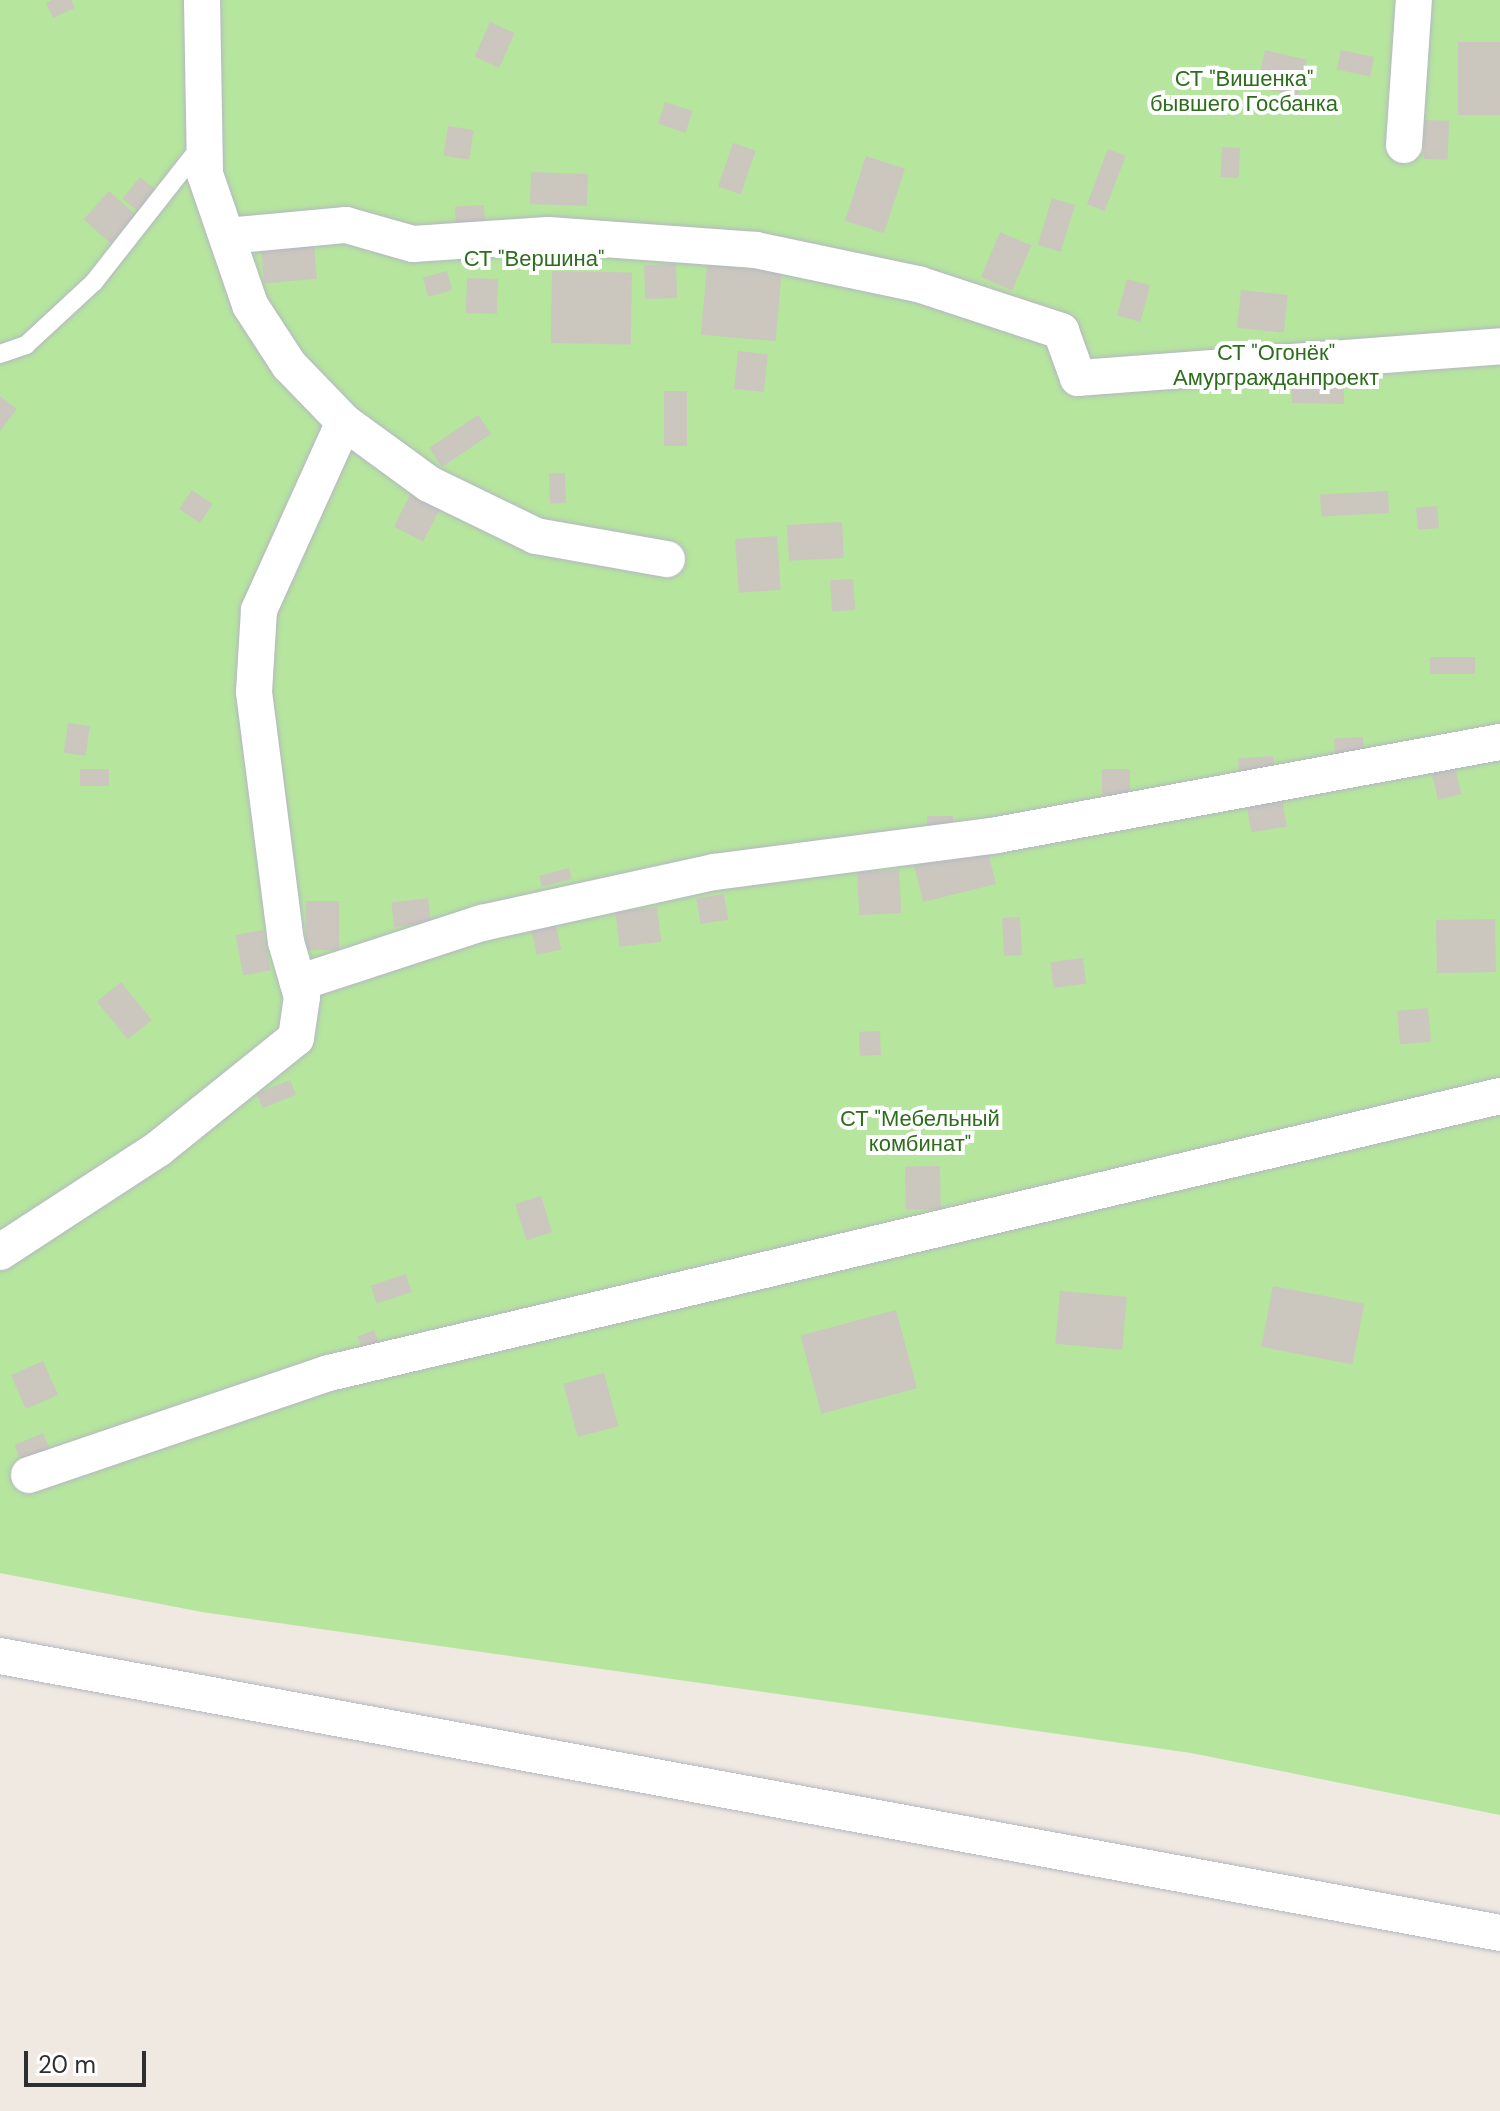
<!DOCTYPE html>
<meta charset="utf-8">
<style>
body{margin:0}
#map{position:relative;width:1500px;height:2111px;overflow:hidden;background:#efe9e1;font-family:"DM Sans",sans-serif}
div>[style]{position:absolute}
.green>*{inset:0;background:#b6e59e}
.building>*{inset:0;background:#cbc7bf;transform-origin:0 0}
.roads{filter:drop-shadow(0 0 2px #b4b7c1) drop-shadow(0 0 2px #b4b7c1)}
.service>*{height:18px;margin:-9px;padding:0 9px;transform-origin:9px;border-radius:9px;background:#fff}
.minor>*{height:36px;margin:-18px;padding:0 18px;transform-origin:18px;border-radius:18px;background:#fff}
span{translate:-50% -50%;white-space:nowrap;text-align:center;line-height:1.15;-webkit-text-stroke:8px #fff;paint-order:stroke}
.park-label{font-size:22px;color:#2c6e1b}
.scale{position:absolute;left:24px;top:2051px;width:122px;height:36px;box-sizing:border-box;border:4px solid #2e2e2e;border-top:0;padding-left:10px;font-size:24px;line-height:28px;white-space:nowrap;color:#2e2e2e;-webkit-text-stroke:6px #fff;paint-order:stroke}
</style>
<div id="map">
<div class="green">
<div style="clip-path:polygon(0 0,1500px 0,1500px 1815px,1191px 1753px,202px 1612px,0 1573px)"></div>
</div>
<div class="building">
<div style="clip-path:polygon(52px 0,71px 0,75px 8px,53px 18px,46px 3px)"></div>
<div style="left:490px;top:22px;width:27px;height:38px;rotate:24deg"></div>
<div style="left:1500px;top:42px;width:73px;height:42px;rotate:90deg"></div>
<div style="left:1265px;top:50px;width:43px;height:38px;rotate:13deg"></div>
<div style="left:1341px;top:50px;width:34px;height:20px;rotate:12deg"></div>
<div style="left:665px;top:102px;width:29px;height:23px;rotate:18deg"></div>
<div style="left:1425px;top:120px;width:24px;height:39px;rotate:2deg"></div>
<div style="left:448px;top:126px;width:26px;height:30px;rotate:9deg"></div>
<div style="left:733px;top:143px;width:24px;height:46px;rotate:19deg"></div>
<div style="left:1222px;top:147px;width:18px;height:30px;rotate:3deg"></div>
<div style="left:1108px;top:149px;width:19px;height:59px;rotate:21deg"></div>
<div style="left:866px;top:156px;width:41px;height:68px;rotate:18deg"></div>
<div style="left:531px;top:172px;width:57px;height:32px;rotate:2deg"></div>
<div style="left:140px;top:177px;width:21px;height:28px;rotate:39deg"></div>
<div style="left:109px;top:191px;width:36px;height:38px;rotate:42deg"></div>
<div style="left:1052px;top:198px;width:24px;height:49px;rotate:17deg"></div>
<div style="left:484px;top:205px;width:18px;height:29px;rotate:87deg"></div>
<div style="left:1000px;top:232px;width:34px;height:49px;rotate:23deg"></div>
<div style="left:314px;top:245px;width:34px;height:53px;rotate:85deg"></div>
<div style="left:676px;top:264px;width:34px;height:32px;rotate:88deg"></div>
<div style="left:707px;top:265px;width:75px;height:70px;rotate:5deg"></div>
<div style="left:447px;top:271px;width:20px;height:25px;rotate:75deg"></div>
<div style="left:552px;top:271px;width:80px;height:72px;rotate:1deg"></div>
<div style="left:467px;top:278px;width:31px;height:35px;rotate:2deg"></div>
<div style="left:1127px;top:279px;width:24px;height:38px;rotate:15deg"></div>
<div style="left:1241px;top:290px;width:47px;height:38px;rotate:6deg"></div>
<div style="left:738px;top:351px;width:30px;height:38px;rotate:6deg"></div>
<div style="left:1292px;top:386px;width:52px;height:17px;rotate:1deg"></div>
<div style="left:664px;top:391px;width:23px;height:55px"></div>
<div style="clip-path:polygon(0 396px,17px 409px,0 431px)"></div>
<div style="left:478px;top:415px;width:23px;height:59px;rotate:56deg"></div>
<div style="left:565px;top:473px;width:30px;height:16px;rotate:88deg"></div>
<div style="left:192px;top:490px;width:25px;height:23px;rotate:34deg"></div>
<div style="left:412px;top:491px;width:33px;height:40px;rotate:27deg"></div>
<div style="left:1388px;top:491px;width:22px;height:68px;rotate:87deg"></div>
<div style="left:1437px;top:506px;width:22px;height:21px;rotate:85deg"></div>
<div style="left:842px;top:522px;width:36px;height:55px;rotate:87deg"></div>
<div style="left:777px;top:536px;width:54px;height:42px;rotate:86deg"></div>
<div style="left:853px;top:579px;width:31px;height:23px;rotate:86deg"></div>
<div style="left:1475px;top:657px;width:17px;height:45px;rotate:90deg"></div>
<div style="left:68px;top:723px;width:22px;height:30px;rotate:8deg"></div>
<div style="left:1363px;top:737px;width:19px;height:29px;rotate:87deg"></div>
<div style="left:1273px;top:756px;width:15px;height:35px;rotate:86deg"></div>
<div style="left:1455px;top:767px;width:28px;height:24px;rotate:77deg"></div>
<div style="left:80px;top:769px;width:29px;height:17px"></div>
<div style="left:1130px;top:769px;width:26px;height:28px;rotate:90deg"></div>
<div style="left:1282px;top:797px;width:30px;height:36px;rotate:81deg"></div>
<div style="left:953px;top:816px;width:17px;height:26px;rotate:90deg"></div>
<div style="left:987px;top:848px;width:37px;height:75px;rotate:76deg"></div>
<div style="left:569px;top:868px;width:11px;height:31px;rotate:75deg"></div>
<div style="left:899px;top:870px;width:43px;height:42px;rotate:87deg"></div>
<div style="left:724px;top:894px;width:26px;height:28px;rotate:81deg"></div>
<div style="left:428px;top:898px;width:25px;height:37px;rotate:83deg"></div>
<div style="left:306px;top:901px;width:33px;height:49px"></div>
<div style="left:657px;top:907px;width:35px;height:42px;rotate:83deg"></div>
<div style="left:1020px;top:917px;width:38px;height:18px;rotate:87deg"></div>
<div style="left:1495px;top:919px;width:53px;height:59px;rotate:89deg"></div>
<div style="left:556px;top:925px;width:25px;height:25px;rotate:78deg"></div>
<div style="left:263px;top:930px;width:41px;height:28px;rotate:79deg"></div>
<div style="left:1083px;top:958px;width:26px;height:33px;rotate:83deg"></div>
<div style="left:121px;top:982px;width:49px;height:31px;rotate:51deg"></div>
<div style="left:1428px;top:1008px;width:34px;height:31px;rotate:85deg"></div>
<div style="left:880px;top:1031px;width:24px;height:21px;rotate:88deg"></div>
<div style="left:290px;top:1080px;width:16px;height:36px;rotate:68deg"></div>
<div style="left:940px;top:1166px;width:43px;height:35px;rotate:89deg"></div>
<div style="left:541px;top:1196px;width:38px;height:27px;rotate:73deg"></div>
<div style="left:406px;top:1274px;width:19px;height:37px;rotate:72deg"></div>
<div style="left:1273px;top:1286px;width:93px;height:62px;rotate:11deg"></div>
<div style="left:1060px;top:1291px;width:67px;height:53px;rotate:5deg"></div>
<div style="left:896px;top:1310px;width:81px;height:99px;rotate:75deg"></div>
<div style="left:374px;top:1330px;width:16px;height:18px;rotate:68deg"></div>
<div style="left:43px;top:1361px;width:37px;height:35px;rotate:66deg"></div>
<div style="left:604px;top:1373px;width:55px;height:42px;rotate:75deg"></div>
<div style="left:43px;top:1433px;width:23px;height:31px;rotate:67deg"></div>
</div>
<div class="roads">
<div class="service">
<div style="left:0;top:354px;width:28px;rotate:-19deg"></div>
<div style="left:26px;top:345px;width:93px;rotate:-42.8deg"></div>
<div style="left:94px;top:282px;width:174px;rotate:-51.8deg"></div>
</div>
<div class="minor">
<div style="left:202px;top:0;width:174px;rotate:89deg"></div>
<div style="left:205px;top:174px;width:139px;rotate:71deg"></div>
<div style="left:250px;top:305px;width:72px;rotate:57deg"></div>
<div style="left:289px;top:365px;width:79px;rotate:46deg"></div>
<div style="left:344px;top:422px;width:105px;rotate:36.1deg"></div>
<div style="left:429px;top:484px;width:119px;rotate:25.9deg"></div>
<div style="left:536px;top:536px;width:133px;rotate:10deg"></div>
<div style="left:1404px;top:145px;width:145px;rotate:-86.1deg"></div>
<div style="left:227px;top:236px;width:120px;rotate:-5.3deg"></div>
<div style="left:346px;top:225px;width:70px;rotate:15.8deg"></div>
<div style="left:413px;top:244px;width:135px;rotate:-3.8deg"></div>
<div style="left:548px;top:235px;width:209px;rotate:4.1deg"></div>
<div style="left:756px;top:250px;width:166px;rotate:11.9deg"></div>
<div style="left:918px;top:284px;width:151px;rotate:18.2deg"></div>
<div style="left:1061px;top:331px;width:50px;rotate:70.1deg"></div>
<div style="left:1078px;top:378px;width:423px;rotate:-4.3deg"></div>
<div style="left:298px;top:983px;width:194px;rotate:-18.1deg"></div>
<div style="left:482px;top:923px;width:238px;rotate:-12.4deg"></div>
<div style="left:714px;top:872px;width:285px;rotate:-7.4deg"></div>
<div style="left:997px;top:835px;width:512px;rotate:-10.48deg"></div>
<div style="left:0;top:1252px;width:189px;rotate:-33.1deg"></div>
<div style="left:158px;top:1149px;width:177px;rotate:-38.8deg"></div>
<div style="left:296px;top:1038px;width:41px;rotate:-81.7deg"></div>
<div style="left:302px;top:997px;width:57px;rotate:-106.2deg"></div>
<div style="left:286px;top:942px;width:252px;rotate:-97.3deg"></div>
<div style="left:254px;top:692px;width:82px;rotate:-86.5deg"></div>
<div style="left:259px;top:610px;width:206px;rotate:-65.7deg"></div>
<div style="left:29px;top:1475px;width:317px;rotate:-18.8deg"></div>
<div style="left:329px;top:1373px;width:1203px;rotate:-13.31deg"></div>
<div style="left:0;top:1656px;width:1525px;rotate:10.46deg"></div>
</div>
</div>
<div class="park-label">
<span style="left:1244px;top:91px">СТ "Вишенка"<br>бывшего Госбанка</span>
<span style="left:534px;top:259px">СТ "Вершина"</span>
<span style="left:1276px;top:365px">СТ "Огонёк"<br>Амургражданпроект</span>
<span style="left:920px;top:1131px">СТ "Мебельный<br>комбинат"</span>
</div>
<div class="scale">20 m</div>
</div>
